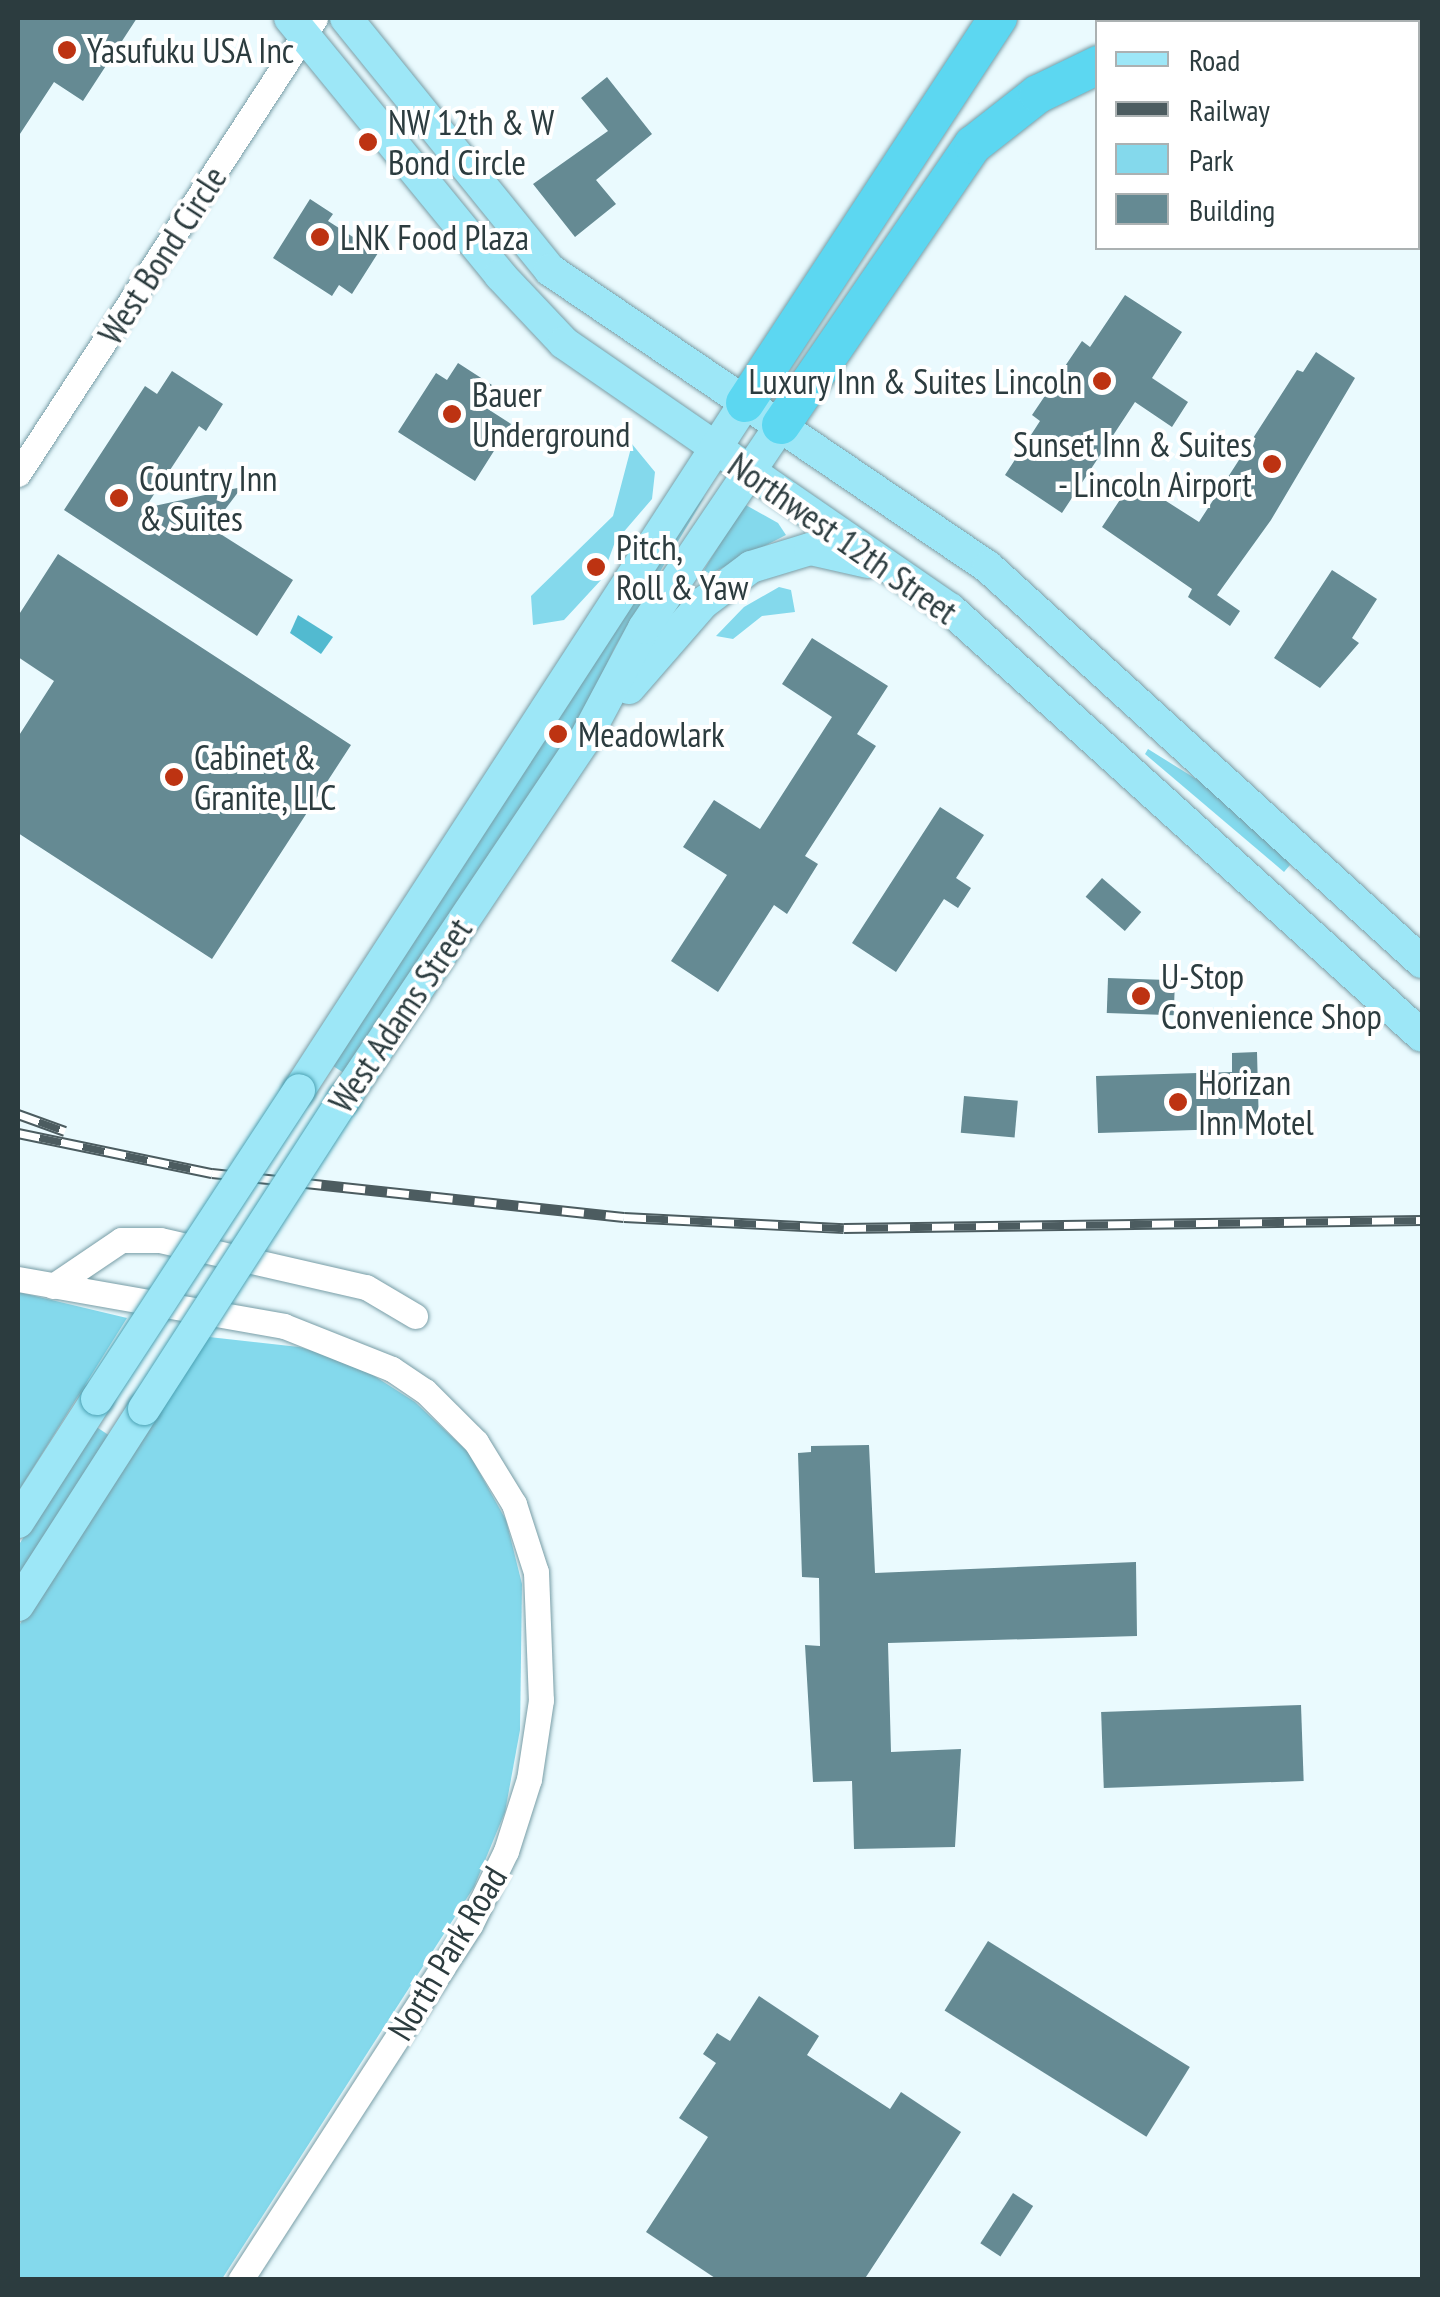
<!DOCTYPE html>
<style>
body{margin:0}
#map{position:relative;width:1440px;height:2297px;overflow:hidden;background:#eafafe;font-family:"PT Sans Narrow",sans-serif}
div>[style]{position:absolute}
.green>*{inset:0;background:#84d9ec}
.water>*{inset:0;background:#52bad0}
.building>*{inset:0;background:#658a93;transform-origin:0 0}
.roads{filter:drop-shadow(0 0 2px #789da6) drop-shadow(0 0 2px #789da6)}
.minor>*{height:25px;margin:-12.5px;padding:0 12.5px;transform-origin:12.5px;border-radius:12.5px;background:#fff}
.major>*{height:32px;margin:-16px;padding:0 16px;transform-origin:16px;border-radius:16px;background:#9de7f7}
.highway>*{height:38px;margin:-19px;padding:0 19px;transform-origin:19px;border-radius:19px;background:#5cd7f1}
.rail>*{height:11px;margin-top:-5.5px;transform-origin:0;background:repeating-linear-gradient(90deg,#fff 0 22px,#4c5c60 0 44px);box-sizing:border-box;border-block:2px solid #4c5c60}
.bridges{filter:drop-shadow(0 0 2px #4ba1b3) drop-shadow(0 0 2px #4ba1b3)}
.major-bridge>*{height:32px;margin:-16px;padding:0 16px;transform-origin:16px;border-radius:16px;background:#9de7f7}
.dots>*{width:28px;height:28px;translate:-50% -50%;box-sizing:border-box;border:5px solid #fff;border-radius:50%}
span{translate:-50% -50%;white-space:nowrap;text-align:center;line-height:1.15;-webkit-text-stroke:8px #fff;paint-order:stroke}
.poi-label{font-size:35px;color:#2c3c3f}
.left{translate:0 -50%;text-align:left}
.right{translate:-100% -50%;text-align:right}
.street-label{font-size:35px;color:#2c3c3f}
.frame{position:absolute;inset:0;border:20px solid #2c3c3f;pointer-events:none}
.legend{position:absolute;left:1095px;top:20px;width:325px;height:230px;box-sizing:border-box;background:#fff;border:2px solid #abb1b2;margin:0;padding:12px 18px;list-style:none;font-size:30px;color:#2c3c3f}
.legend li{display:flex;align-items:center;gap:20px;height:50px}
.legend b{width:50px;border:2px solid #abb1b2}
</style>
<div id="map">
<div class="green">
<div style="clip-path:polygon(632px 444px,655px 472px,652px 499px,615px 542px,601px 580px,564px 620px,533px 625px,531px 596px,613px 516px)"></div>
<div style="clip-path:polygon(705px 496px,615px 647px,580px 721px,344px 1073px,330px 1064px,684px 519px)"></div>
<div style="clip-path:polygon(744px 504px,778px 523px,786px 535px,710px 574px,704px 570px)"></div>
<div style="clip-path:polygon(779px 587px,791px 590px,795px 612px,762px 616px,733px 639px,716px 636px,744px 607px)"></div>
<div style="clip-path:polygon(1148px 749px,1201px 782px,1284px 857px,1290px 865px,1284px 872px,1145px 754px)"></div>
<div style="clip-path:polygon(18px 1292px,127px 1318px,18px 1492px)"></div>
<div style="clip-path:polygon(209px 1337px,299px 1347px,354px 1363px,415px 1402px,468px 1452px,506px 1520px,522px 1584px,520px 1730px,505px 1812px,474px 1887px,222px 2279px,18px 2279px,18px 1627px)"></div>
<div style="clip-path:polygon(95px 1426px,110px 1436px,18px 1578px,18px 1546px)"></div>
</div>
<div class="water">
<div style="clip-path:polygon(298px 615px,333px 637px,321px 654px,290px 633px)"></div>
</div>
<div class="building">
<div style="clip-path:polygon(18px 18px,137px 18px,83px 101px,54px 82px,18px 137px)"></div>
<div style="clip-path:polygon(607px 77px,652px 134px,596px 180px,616px 204px,575px 237px,533px 184px,608px 131px,581px 98px)"></div>
<div style="clip-path:polygon(310px 199px,333px 214px,328px 221px,378px 253px,352px 294px,339px 285px,332px 296px,273px 258px)"></div>
<div style="clip-path:polygon(1125px 295px,1182px 332px,1152px 378px,1188px 402px,1172px 427px,1135px 402px,1062px 513px,1005px 475px,1040px 421px,1032px 415px,1082px 341px,1090px 347px)"></div>
<div style="clip-path:polygon(1316px 352px,1355px 378px,1271px 520px,1217px 595px,1240px 611px,1230px 626px,1188px 597px,1192px 589px,1102px 527px,1133px 480px,1199px 522px,1297px 370px,1303px 372px)"></div>
<div style="clip-path:polygon(458px 363px,492px 385px,480px 404px,511px 424px,475px 481px,398px 432px,436px 373px,447px 380px)"></div>
<div style="clip-path:polygon(172px 371px,223px 404px,206px 431px,199px 426px,145px 508px,242px 487px,211px 528px,293px 580px,257px 636px,64px 510px,145px 386px,157px 394px)"></div>
<div style="clip-path:polygon(58px 554px,351px 745px,212px 959px,18px 833px,18px 737px,54px 681px,18px 657px,18px 616px)"></div>
<div style="clip-path:polygon(1332px 570px,1377px 599px,1352px 638px,1359px 643px,1320px 688px,1274px 658px)"></div>
<div style="clip-path:polygon(812px 638px,888px 686px,857px 734px,876px 746px,805px 856px,818px 864px,787px 914px,774px 905px,718px 992px,671px 961px,727px 875px,683px 847px,714px 800px,760px 829px,832px 717px,782px 684px)"></div>
<div style="clip-path:polygon(940px 807px,984px 835px,956px 878px,971px 888px,958px 908px,944px 899px,896px 972px,852px 943px)"></div>
<div style="left:1102px;top:878px;width:52px;height:25px;rotate:41deg"></div>
<div style="left:1108px;top:978px;width:67px;height:35px;rotate:2deg"></div>
<div style="clip-path:polygon(1257px 1052px,1259px 1128px,1098px 1133px,1096px 1076px,1232px 1072px,1232px 1053px)"></div>
<div style="left:964px;top:1096px;width:54px;height:37px;rotate:5deg"></div>
<div style="clip-path:polygon(869px 1445px,875px 1573px,1136px 1562px,1137px 1636px,888px 1643px,891px 1752px,961px 1749px,955px 1847px,854px 1849px,852px 1781px,813px 1782px,805px 1645px,820px 1646px,819px 1578px,802px 1577px,798px 1453px,811px 1452px,811px 1446px)"></div>
<div style="left:1301px;top:1705px;width:76px;height:200px;rotate:88deg"></div>
<div style="left:988px;top:1941px;width:238px;height:82px;rotate:32deg"></div>
<div style="clip-path:polygon(759px 1996px,819px 2036px,807px 2055px,890px 2109px,901px 2092px,961px 2132px,864px 2280px,718px 2280px,646px 2232px,708px 2137px,679px 2118px,716px 2063px,703px 2054px,717px 2033px,730px 2041px)"></div>
<div style="left:1013px;top:2193px;width:24px;height:60px;rotate:33deg"></div>
</div>
<div class="roads">
<div class="minor">
<div style="left:18px;top:474px;width:544px;rotate:-56.92deg"></div>
<div style="left:18px;top:1279px;width:270px;rotate:10deg"></div>
<div style="left:284px;top:1326px;width:116px;rotate:21.7deg"></div>
<div style="left:392px;top:1369px;width:40px;rotate:34deg"></div>
<div style="left:425px;top:1391px;width:72px;rotate:45deg"></div>
<div style="left:476px;top:1442px;width:73px;rotate:58.5deg"></div>
<div style="left:514px;top:1504px;width:71px;rotate:72.1deg"></div>
<div style="left:536px;top:1572px;width:128px;rotate:87.8deg"></div>
<div style="left:541px;top:1700px;width:80px;rotate:98.6deg"></div>
<div style="left:529px;top:1779px;width:76px;rotate:107.7deg"></div>
<div style="left:506px;top:1851px;width:82px;rotate:115.9deg"></div>
<div style="left:470px;top:1925px;width:423px;rotate:122.9deg"></div>
<div style="left:53px;top:1286px;width:82px;rotate:-34.1deg"></div>
<div style="left:121px;top:1240px;width:39px"></div>
<div style="left:160px;top:1240px;width:211px;rotate:12.9deg"></div>
<div style="left:366px;top:1287px;width:57px;rotate:30.6deg"></div>
</div>
<div class="major">
<div style="left:290px;top:18px;width:332px;rotate:50.7deg"></div>
<div style="left:500px;top:275px;width:93px;rotate:46.7deg"></div>
<div style="left:564px;top:343px;width:469px;rotate:34.6deg"></div>
<div style="left:950px;top:609px;width:636px;rotate:42.13deg"></div>
<div style="left:346px;top:18px;width:324px;rotate:51deg"></div>
<div style="left:550px;top:270px;width:529px;rotate:34.14deg"></div>
<div style="left:988px;top:567px;width:587px;rotate:42.31deg"></div>
<div style="left:629px;top:688px;width:113px;rotate:-49deg"></div>
<div style="left:703px;top:603px;width:60px;rotate:-36.9deg"></div>
<div style="left:751px;top:567px;width:62px;rotate:-17deg"></div>
<div style="left:810px;top:549px;width:59px;rotate:12.6deg"></div>
<div style="left:299px;top:1090px;width:819px;rotate:-57.01deg"></div>
<div style="left:344px;top:1099px;width:431px;rotate:-56.2deg"></div>
<div style="left:584px;top:741px;width:128px;rotate:-62deg"></div>
<div style="left:644px;top:628px;width:245px;rotate:-56deg"></div>
<div style="left:18px;top:1522px;width:146px;rotate:-57.3deg"></div>
<div style="left:18px;top:1605px;width:233px;rotate:-57.3deg"></div>
</div>
<div class="highway">
<div style="left:1418px;top:104px;width:6px;rotate:45deg"></div>
<div style="left:745px;top:403px;width:461px;rotate:-56.7deg"></div>
<div style="left:781px;top:425px;width:340px;rotate:-55.6deg"></div>
<div style="left:973px;top:145px;width:83px;rotate:-38.1deg"></div>
<div style="left:1038px;top:94px;width:67px;rotate:-25.8deg"></div>
</div>
</div>
<div class="rail">
<div style="left:18px;top:1114px;width:50px;rotate:19.9deg"></div>
<div style="left:18px;top:1133px;width:198px;rotate:11.7deg"></div>
<div style="left:212px;top:1173px;width:414px;rotate:6.1deg"></div>
<div style="left:624px;top:1217px;width:220px;rotate:2.9deg"></div>
<div style="left:844px;top:1228px;width:578px;rotate:-0.79deg"></div>
</div>
<div class="bridges">
<div class="major-bridge">
<div style="left:97px;top:1399px;width:369px;rotate:-56.8deg"></div>
<div style="left:144px;top:1409px;width:369px;rotate:-57.2deg"></div>
</div>
</div>
<div class="dots">
<div style="left:67px;top:50px;background:#bd3312"></div>
<div style="left:368px;top:142px;background:#bd3312"></div>
<div style="left:320px;top:237px;background:#bd3312"></div>
<div style="left:1102px;top:381px;background:#bd3312"></div>
<div style="left:452px;top:414px;background:#bd3312"></div>
<div style="left:1272px;top:464px;background:#bd3312"></div>
<div style="left:119px;top:498px;background:#bd3312"></div>
<div style="left:596px;top:567px;background:#bd3312"></div>
<div style="left:558px;top:734px;background:#bd3312"></div>
<div style="left:174px;top:777px;background:#bd3312"></div>
<div style="left:1141px;top:996px;background:#bd3312"></div>
<div style="left:1178px;top:1102px;background:#bd3312"></div>
</div>
<div class="poi-label">
<span class="left" style="left:87px;top:50px">Yasufuku USA Inc</span>
<span class="left" style="left:388px;top:142px">NW 12th &amp; W<br>Bond Circle</span>
<span class="left" style="left:340px;top:237px">LNK Food Plaza</span>
<span class="right" style="left:1082px;top:381px">Luxury Inn &amp; Suites Lincoln</span>
<span class="left" style="left:472px;top:414px">Bauer<br>Underground</span>
<span class="right" style="left:1252px;top:464px">Sunset Inn &amp; Suites<br>- Lincoln Airport</span>
<span class="left" style="left:139px;top:498px">Country Inn<br>&amp; Suites</span>
<span class="left" style="left:616px;top:567px">Pitch,<br>Roll &amp; Yaw</span>
<span class="left" style="left:578px;top:734px">Meadowlark</span>
<span class="left" style="left:194px;top:777px">Cabinet &amp;<br>Granite, LLC</span>
<span class="left" style="left:1161px;top:996px">U-Stop<br>Convenience Shop</span>
<span class="left" style="left:1198px;top:1102px">Horizan<br>Inn Motel</span>
</div>
<div class="street-label">
<span style="left:162px;top:255px;rotate:-57deg">West Bond Circle</span>
<span style="left:843px;top:538px;rotate:35deg">Northwest 12th Street</span>
<span style="left:400px;top:1015px;rotate:-56deg">West Adams Street</span>
<span style="left:447px;top:1953px;rotate:-59deg">North Park Road</span>
</div>
<div class="frame"></div>
<ul class="legend">
<li><b style="height:12px;background:#9de7f7"></b>Road</li>
<li><b style="height:12px;background:#4c5c60"></b>Railway</li>
<li><b style="height:28px;background:#84d9ec"></b>Park</li>
<li><b style="height:28px;background:#658a93"></b>Building</li>
</ul>
</div>
